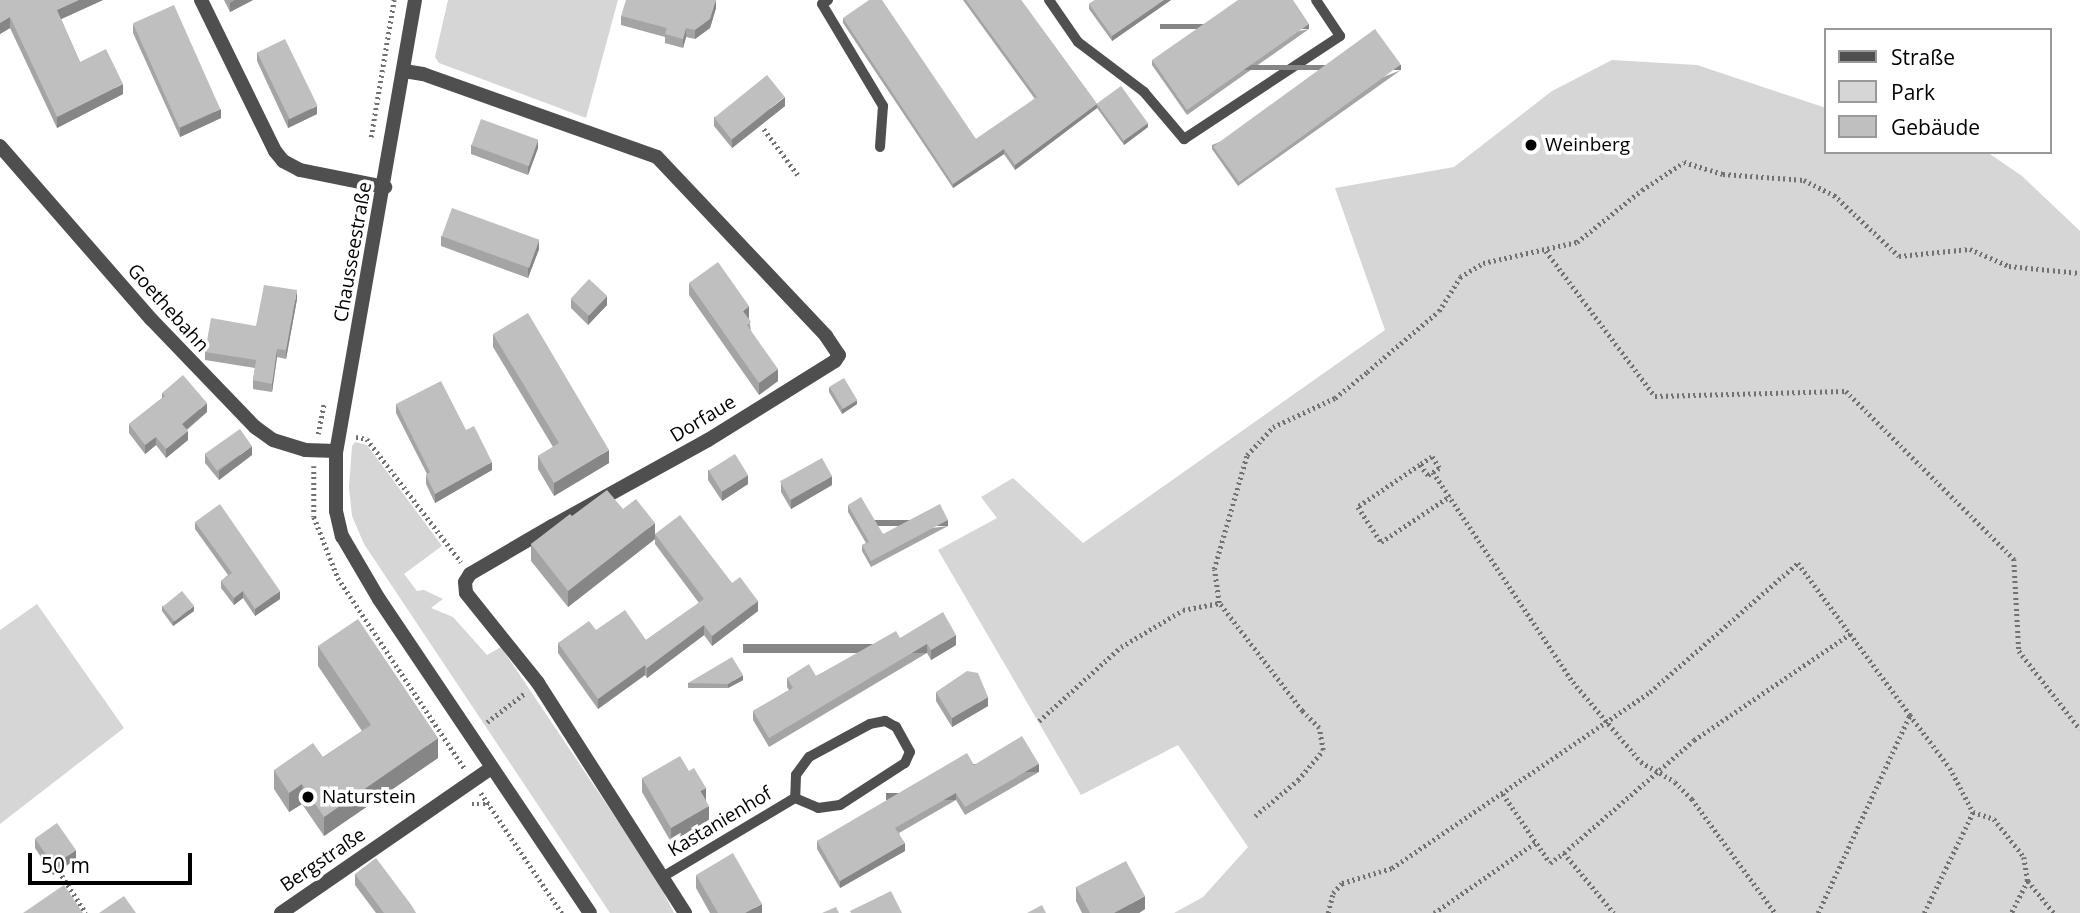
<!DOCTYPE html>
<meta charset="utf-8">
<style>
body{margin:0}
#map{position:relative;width:2080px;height:913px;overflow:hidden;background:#fff;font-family:"Open Sans",sans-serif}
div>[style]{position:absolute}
.green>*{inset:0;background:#d6d6d6}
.path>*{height:4.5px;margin-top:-2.25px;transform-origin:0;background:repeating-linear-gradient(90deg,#717171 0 2px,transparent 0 5.5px)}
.service>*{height:10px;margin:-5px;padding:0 5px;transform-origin:5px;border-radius:5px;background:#4f4f4f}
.minor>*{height:14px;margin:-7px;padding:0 7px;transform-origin:7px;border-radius:7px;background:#4f4f4f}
.tertiary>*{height:14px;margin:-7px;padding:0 7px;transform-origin:7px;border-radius:7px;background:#4f4f4f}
.wall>*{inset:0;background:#a4a4a4}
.shaded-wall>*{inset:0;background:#868686;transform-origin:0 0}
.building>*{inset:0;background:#bfbfbf;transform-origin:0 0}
.dots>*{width:19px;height:19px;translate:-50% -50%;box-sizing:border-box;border:4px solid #fff;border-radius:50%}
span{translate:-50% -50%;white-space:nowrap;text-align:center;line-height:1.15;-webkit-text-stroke:7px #fff;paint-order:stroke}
.poi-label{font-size:19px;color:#000}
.left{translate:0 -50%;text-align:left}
.street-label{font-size:19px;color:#000}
.legend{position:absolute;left:1824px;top:28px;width:228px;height:126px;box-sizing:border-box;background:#fff;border:2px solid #999;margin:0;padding:9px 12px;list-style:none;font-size:21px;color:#000}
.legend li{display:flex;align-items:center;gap:14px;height:35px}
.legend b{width:35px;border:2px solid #999}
.scale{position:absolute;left:28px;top:853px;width:164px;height:32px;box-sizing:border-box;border:4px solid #000;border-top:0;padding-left:9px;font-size:21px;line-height:24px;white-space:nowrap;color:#000;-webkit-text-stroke:5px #fff;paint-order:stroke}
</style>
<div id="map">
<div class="green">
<div style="clip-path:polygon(448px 0,618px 0,586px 118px,439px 63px,435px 57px)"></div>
<div style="clip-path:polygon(1612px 60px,1697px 65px,1826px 108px,1826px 152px,1987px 152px,2022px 176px,2080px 231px,2080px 913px,1174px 913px,1203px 897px,1248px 847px,1178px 745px,1081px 795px,938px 550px,997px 518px,981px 497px,1013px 478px,1083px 543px,1385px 330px,1335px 188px,1454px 167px,1552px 91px)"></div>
<div style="clip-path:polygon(355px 442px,367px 445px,442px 546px,404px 574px,417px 591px,424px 590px,443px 599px,431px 608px,453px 617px,487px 655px,501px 647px,656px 878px,674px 913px,610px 913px,364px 544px,352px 516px,349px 487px,352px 446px)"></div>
<div style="clip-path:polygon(37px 604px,124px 728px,0 824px,0 630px)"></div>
</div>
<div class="path">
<div style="left:764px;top:129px;width:57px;rotate:53.5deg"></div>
<div style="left:371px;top:137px;width:139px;rotate:-80.5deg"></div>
<div style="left:1546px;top:251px;width:181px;rotate:53.1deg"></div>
<div style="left:1655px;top:396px;width:191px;rotate:-1.5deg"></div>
<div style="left:1846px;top:391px;width:238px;rotate:45deg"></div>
<div style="left:2014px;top:559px;width:92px;rotate:86.9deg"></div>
<div style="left:2019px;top:651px;width:99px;rotate:52deg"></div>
<div style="left:318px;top:434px;width:31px;rotate:-79deg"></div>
<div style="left:356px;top:437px;width:11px;rotate:10deg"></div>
<div style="left:367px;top:439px;width:155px;rotate:52.6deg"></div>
<div style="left:1420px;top:465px;width:13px;rotate:51deg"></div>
<div style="left:1428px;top:475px;width:13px;rotate:-32deg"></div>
<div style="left:1439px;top:468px;width:13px;rotate:-122deg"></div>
<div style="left:1432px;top:457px;width:14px;rotate:146deg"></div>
<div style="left:1420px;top:465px;width:75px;rotate:145.9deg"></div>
<div style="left:1358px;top:507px;width:42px;rotate:56.7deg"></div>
<div style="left:1381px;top:542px;width:83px;rotate:-33.7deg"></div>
<div style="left:314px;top:466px;width:51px;rotate:90deg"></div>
<div style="left:314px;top:517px;width:66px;rotate:68.5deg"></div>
<div style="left:338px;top:578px;width:228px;rotate:56.4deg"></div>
<div style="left:1433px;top:472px;width:252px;rotate:56.3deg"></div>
<div style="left:1573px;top:682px;width:105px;rotate:49.6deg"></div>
<div style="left:1641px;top:762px;width:39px;rotate:30deg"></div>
<div style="left:1675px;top:782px;width:24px;rotate:45deg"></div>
<div style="left:1692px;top:799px;width:141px;rotate:53.9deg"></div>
<div style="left:1039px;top:721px;width:110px;rotate:-42.1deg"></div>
<div style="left:1121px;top:647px;width:72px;rotate:-30.8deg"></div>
<div style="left:1183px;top:610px;width:37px;rotate:-11deg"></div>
<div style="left:487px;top:722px;width:48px;rotate:-37.3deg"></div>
<div style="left:481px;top:793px;width:145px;rotate:56deg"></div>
<div style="left:1503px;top:794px;width:83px;rotate:55.7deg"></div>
<div style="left:1550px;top:863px;width:17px;rotate:-36deg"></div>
<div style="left:1564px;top:853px;width:78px;rotate:50.2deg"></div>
<div style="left:472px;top:804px;width:17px"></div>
<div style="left:1255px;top:816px;width:56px;rotate:-39.9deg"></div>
<div style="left:1298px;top:780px;width:39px;rotate:-50deg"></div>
<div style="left:1323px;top:750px;width:22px;rotate:-100deg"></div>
<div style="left:1319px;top:728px;width:24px;rotate:-135deg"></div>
<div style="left:1302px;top:711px;width:136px;rotate:-127.5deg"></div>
<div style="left:1219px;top:603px;width:34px;rotate:-98deg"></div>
<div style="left:1214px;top:569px;width:119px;rotate:-73.9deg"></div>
<div style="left:1247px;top:455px;width:38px;rotate:-47deg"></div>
<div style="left:1273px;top:427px;width:68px;rotate:-25.1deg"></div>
<div style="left:1335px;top:398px;width:41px;rotate:-39.1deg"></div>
<div style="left:1367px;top:372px;width:94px;rotate:-40.3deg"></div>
<div style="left:1439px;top:311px;width:40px;rotate:-58deg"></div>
<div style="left:1460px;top:277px;width:27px;rotate:-31deg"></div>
<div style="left:1483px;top:263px;width:96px;rotate:-12.6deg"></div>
<div style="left:1577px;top:242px;width:83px;rotate:-38.7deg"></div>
<div style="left:1642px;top:190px;width:50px;rotate:-33.7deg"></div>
<div style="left:1684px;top:162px;width:41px;rotate:17.1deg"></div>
<div style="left:1723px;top:174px;width:81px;rotate:4.2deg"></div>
<div style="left:1804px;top:180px;width:34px;rotate:27deg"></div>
<div style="left:1834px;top:195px;width:89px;rotate:43.2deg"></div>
<div style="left:1899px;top:256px;width:71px;rotate:-5.6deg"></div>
<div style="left:1970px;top:249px;width:43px;rotate:23.6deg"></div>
<div style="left:2009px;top:266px;width:71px;rotate:5.6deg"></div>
<div style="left:1564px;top:853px;width:172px;rotate:-41deg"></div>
<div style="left:1694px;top:740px;width:189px;rotate:-34.2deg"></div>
<div style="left:59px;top:871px;width:50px;rotate:57.3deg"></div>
<div style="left:2028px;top:881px;width:41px;rotate:50.9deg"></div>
<div style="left:1328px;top:913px;width:21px;rotate:-76deg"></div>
<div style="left:1333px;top:893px;width:13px;rotate:-48deg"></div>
<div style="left:1342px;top:883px;width:52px;rotate:-16.7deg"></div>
<div style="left:1392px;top:868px;width:312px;rotate:-34.3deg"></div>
<div style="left:1650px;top:692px;width:196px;rotate:-41.1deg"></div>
<div style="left:1798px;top:563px;width:189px;rotate:53.6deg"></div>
<div style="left:1434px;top:913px;width:124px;rotate:-34.8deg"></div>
<div style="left:1818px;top:913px;width:218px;rotate:-65.1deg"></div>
<div style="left:1910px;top:715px;width:66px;rotate:53deg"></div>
<div style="left:1950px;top:768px;width:50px;rotate:62.4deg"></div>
<div style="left:1973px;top:812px;width:22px;rotate:18deg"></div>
<div style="left:1994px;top:819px;width:48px;rotate:51.7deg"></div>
<div style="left:2024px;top:857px;width:24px;rotate:81deg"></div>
<div style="left:2028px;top:881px;width:36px;rotate:117deg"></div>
<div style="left:1924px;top:913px;width:112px;rotate:-64.1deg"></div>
</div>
<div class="service">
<div style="left:828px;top:0;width:7px;rotate:146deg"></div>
<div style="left:822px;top:4px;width:119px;rotate:59.1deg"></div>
<div style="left:883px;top:106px;width:41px;rotate:94.2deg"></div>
<div style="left:1049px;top:0;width:51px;rotate:55.4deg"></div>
<div style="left:1078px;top:42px;width:83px;rotate:37.1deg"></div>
<div style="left:1144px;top:92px;width:62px;rotate:49.6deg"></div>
<div style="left:1184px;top:139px;width:187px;rotate:-33.4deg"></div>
<div style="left:1340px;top:36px;width:43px;rotate:-123.7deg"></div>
<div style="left:664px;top:876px;width:152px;rotate:-30.8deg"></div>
<div style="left:795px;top:798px;width:25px;rotate:23deg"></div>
<div style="left:818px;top:808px;width:22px;rotate:-8deg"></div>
<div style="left:840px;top:805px;width:77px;rotate:-32.9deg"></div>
<div style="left:905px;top:763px;width:12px;rotate:-66deg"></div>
<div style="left:910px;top:752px;width:29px;rotate:-119deg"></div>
<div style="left:896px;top:727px;width:13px;rotate:-151deg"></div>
<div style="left:885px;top:721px;width:15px;rotate:169deg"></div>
<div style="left:870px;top:724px;width:69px;rotate:151.6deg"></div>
<div style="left:809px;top:757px;width:22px;rotate:126deg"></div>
<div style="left:796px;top:775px;width:23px;rotate:92deg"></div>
</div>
<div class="minor">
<div style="left:201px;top:0;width:168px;rotate:63.9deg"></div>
<div style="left:275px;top:151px;width:13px;rotate:51deg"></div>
<div style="left:283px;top:161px;width:19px;rotate:28deg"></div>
<div style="left:300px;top:170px;width:87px;rotate:11.3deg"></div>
<div style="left:404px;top:71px;width:19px;rotate:9deg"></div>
<div style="left:423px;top:74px;width:248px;rotate:19.5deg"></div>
<div style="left:657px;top:157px;width:246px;rotate:46.6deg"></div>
<div style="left:826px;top:336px;width:23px;rotate:56deg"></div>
<div style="left:839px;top:355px;width:7px;rotate:124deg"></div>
<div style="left:835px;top:361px;width:150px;rotate:148.1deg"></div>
<div style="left:708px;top:440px;width:178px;rotate:151.1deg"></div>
<div style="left:552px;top:526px;width:95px;rotate:149.7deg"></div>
<div style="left:470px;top:574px;width:9px;rotate:122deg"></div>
<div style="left:465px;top:582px;width:11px;rotate:85deg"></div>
<div style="left:466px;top:593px;width:115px;rotate:51.3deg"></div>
<div style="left:538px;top:683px;width:273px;rotate:57.4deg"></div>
<div style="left:0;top:146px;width:230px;rotate:48.9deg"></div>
<div style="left:151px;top:319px;width:150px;rotate:46.1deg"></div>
<div style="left:255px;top:427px;width:22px;rotate:36deg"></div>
<div style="left:273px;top:440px;width:34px;rotate:17deg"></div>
<div style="left:305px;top:450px;width:31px;rotate:2deg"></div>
</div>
<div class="tertiary">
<div style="left:415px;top:0;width:458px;rotate:99.9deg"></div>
<div style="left:336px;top:451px;width:60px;rotate:90deg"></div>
<div style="left:336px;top:511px;width:26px;rotate:77deg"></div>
<div style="left:342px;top:536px;width:73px;rotate:59.6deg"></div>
<div style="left:379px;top:599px;width:378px;rotate:56.1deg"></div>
<div style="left:281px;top:913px;width:255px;rotate:-34.6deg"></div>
</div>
<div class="wall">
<div style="clip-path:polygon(1px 0,103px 0,61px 19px,80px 62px,123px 94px,57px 128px,10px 28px,0 34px,0 1px)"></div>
<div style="clip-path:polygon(224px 0,253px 0,230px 12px)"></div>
<div style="clip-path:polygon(963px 0,1021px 0,1097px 104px,1148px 127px,1124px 145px,1097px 108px,1015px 170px,1004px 154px,953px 188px,843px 23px,843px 18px,976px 139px,1035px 99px)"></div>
<div style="clip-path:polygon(1095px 0,1171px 0,1112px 41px,1089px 9px,1089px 4px)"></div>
<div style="clip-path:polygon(716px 8px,710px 28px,695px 39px,686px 37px,683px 48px,665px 43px,665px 37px,621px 25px,621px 16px)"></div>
<div style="clip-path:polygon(133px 24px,221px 118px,180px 137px,133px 33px)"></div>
<div style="clip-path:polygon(1309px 29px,1187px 115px,1152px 65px,1152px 60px)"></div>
<div style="clip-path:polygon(257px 52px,317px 114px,288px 128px,257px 61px)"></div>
<div style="clip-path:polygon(1401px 70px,1238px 186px,1212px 149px,1212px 145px)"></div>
<div style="clip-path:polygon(785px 106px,732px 148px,714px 126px,714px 117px)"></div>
<div style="clip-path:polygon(471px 145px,538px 148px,528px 175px,471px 154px)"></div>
<div style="clip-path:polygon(441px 236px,539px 249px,528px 278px,441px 246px)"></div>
<div style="clip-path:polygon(689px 283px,749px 318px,751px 331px,778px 381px,759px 395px,689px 295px)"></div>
<div style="clip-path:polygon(297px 299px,286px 359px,277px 357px,272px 392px,253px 389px,253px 380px,255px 368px,205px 360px,205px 352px,256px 326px)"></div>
<div style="clip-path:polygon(571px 299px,607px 305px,588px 325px,571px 308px)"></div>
<div style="clip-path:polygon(493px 334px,609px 463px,554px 496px,538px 469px,538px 456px,553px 447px,493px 347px)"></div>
<div style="clip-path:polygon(829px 387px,857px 404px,842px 414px,829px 392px)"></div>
<div style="clip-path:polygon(162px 393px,207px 412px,187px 430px,188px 440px,166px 458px,156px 445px,145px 454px,129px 433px,129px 424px,162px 398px)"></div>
<div style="clip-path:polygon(396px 404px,466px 430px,492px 470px,435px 503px,426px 484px,426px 475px,427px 474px,396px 413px)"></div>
<div style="clip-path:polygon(205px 454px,252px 455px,219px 480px,205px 463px)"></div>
<div style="clip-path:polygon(708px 470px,748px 484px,722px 501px,708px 480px)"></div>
<div style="clip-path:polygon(781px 483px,832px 485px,791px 509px,781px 492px)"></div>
<div style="clip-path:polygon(848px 505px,883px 534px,948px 526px,871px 567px,862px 551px,862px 545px,866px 543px,848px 512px)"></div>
<div style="clip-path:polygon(623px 509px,655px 534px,732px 583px,758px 611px,712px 646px,704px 635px,647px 678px,645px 675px,598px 709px,558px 653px,558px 643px,596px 630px,646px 640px,699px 603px,655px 544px,655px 539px,568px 607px,531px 561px,531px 544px,572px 516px)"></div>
<div style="clip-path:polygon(195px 522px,280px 599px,255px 616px,243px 598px,234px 605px,221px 588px,221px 581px,228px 575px,195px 529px)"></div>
<div style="clip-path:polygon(162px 606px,194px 611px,173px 626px,162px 611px)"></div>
<div style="clip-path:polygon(900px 638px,956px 645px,931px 660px,927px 653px,769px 747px,753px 720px,753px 711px,789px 690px,787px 687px,787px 678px,816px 676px)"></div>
<div style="clip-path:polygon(318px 646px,438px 758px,324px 836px,302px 804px,289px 812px,274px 789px,274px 770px,323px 757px,362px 731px,318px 666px)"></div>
<div style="clip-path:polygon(743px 680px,728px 688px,688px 688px,688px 683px)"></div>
<div style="clip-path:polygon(936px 692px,988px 706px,952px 727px,936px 701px)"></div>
<div style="clip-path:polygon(974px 765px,1039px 772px,965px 815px,956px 800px,899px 833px,905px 851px,840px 888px,817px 849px,817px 841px)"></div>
<div style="clip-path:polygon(642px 778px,706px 800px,709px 820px,671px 842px,642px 792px)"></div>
<div style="clip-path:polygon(35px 839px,76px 859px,53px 875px,35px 848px)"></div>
<div style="clip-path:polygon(355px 874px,416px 913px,376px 913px,355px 885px)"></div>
<div style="clip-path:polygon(696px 875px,762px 913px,710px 913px,696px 888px)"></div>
<div style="clip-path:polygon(1076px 887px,1145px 909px,1139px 913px,1082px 913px,1076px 901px)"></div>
</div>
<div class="shaded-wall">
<div style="clip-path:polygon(79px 0,103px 0,57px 21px,57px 10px)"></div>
<div style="clip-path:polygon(235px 0,253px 0,230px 12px,230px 3px)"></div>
<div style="clip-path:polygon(716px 0,716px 8px,710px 28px,695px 39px,695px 30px)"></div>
<div style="clip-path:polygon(1164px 0,1171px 0,1112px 41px,1112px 36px)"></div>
<div style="clip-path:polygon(10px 17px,10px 28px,0 34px,0 23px)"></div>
<div style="left:1309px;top:24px;width:5px;height:149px;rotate:90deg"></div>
<div style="clip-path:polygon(686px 28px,686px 37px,683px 48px,683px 39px)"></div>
<div style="left:1401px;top:65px;width:5px;height:200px;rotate:90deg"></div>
<div style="clip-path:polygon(123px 84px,123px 94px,57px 128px,57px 117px)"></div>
<div style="clip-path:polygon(785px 97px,785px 106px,732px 148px,732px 139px)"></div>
<div style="clip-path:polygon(1097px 104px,1097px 108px,1015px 170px,1015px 165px)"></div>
<div style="clip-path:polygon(317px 106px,317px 114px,288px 128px,288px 120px)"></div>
<div style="clip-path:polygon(221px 109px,221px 118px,180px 137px,180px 128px)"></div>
<div style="clip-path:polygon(1148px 123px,1148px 127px,1124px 145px,1124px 140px)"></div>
<div style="clip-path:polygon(538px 140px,538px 148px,528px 175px,528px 166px)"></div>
<div style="clip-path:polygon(1004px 149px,1004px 154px,953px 188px,953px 184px)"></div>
<div style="clip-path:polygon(539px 240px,539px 249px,528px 278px,528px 268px)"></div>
<div style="clip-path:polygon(297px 290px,297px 299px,286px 359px,286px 350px)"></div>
<div style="clip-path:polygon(607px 296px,607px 305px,588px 325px,588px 316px)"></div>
<div style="clip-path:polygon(749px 306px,749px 318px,743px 323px,743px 311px)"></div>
<div style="clip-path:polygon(277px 349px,277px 357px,272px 392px,272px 384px)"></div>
<div style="clip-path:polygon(778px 369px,778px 381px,759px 395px,759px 383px)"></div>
<div style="clip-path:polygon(857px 400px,857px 404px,842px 414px,842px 409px)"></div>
<div style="clip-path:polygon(207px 403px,207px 412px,182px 433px,182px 424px)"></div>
<div style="clip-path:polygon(188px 431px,188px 440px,166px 458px,166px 449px)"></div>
<div style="clip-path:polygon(156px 437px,156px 445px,145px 454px,145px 445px)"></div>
<div style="clip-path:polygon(252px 446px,252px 455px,219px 480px,219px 471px)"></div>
<div style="clip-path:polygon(609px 450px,609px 463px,554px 496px,554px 483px)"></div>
<div style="clip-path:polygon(492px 462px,492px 470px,435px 503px,435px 494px)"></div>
<div style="clip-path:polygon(748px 475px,748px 484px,722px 501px,722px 491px)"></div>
<div style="clip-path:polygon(832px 476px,832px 485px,791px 509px,791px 500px)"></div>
<div style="left:948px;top:520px;width:6px;height:87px;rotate:90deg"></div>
<div style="clip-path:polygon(655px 523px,655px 539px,568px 607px,568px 591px)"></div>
<div style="clip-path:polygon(243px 591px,243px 598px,234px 605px,234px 598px)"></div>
<div style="clip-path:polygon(280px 591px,280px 599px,255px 616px,255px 609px)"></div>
<div style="clip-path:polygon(758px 601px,758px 611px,712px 646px,712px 636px)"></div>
<div style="clip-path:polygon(194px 606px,194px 611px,173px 626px,173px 622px)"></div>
<div style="clip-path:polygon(704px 625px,704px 635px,647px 678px,647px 668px)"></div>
<div style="clip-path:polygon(956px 635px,956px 645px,931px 660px,931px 650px)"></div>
<div style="left:927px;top:644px;width:9px;height:184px;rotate:90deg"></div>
<div style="clip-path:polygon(645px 665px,645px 675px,598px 709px,598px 699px)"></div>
<div style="clip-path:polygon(743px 675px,743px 680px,728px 688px,728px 684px)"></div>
<div style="clip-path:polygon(988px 697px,988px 706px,952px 727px,952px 718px)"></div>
<div style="clip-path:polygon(438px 738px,438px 758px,324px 836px,324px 817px)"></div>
<div style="left:1039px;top:764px;width:8px;height:86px;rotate:90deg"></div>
<div style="clip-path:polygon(302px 784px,302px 804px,289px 812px,289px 793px)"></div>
<div style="clip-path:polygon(706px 788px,706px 801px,700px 791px)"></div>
<div style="left:956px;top:793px;width:7px;height:70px;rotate:90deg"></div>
<div style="clip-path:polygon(709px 806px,709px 820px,671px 842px,671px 828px)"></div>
<div style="clip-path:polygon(905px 843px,905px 851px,840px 888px,840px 881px)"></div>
<div style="clip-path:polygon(76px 850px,76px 859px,53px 875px,53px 866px)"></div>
<div style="clip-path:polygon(1145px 896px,1145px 909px,1139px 913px,1114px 913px)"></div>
<div style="clip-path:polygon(762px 904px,762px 913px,745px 913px)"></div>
</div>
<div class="building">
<div style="clip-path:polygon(1px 0,79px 0,57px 10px,80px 62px,106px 49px,123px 84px,57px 117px,10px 17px,0 23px,0 1px)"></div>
<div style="clip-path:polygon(626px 0,716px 0,710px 19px,695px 30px,686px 28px,683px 39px,665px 34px,667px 28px,621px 16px)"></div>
<div style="clip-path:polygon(869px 0,882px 0,976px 139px,1037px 97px,966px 0,1021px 0,1097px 104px,1015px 165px,1004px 149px,953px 184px,843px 18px)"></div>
<div style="clip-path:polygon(1095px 0,1164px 0,1112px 36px,1089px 4px)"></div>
<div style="clip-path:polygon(1238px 0,1293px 0,1309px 24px,1187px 110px,1152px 60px)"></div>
<div style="left:174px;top:5px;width:114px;height:45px;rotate:66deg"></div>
<div style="left:1375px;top:29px;width:44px;height:200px;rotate:54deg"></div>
<div style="left:285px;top:39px;width:74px;height:31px;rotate:64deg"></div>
<div style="left:767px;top:75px;width:28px;height:68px;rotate:51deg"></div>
<div style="left:1121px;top:86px;width:46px;height:30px;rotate:54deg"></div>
<div style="left:481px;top:119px;width:61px;height:28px;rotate:20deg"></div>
<div style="left:452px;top:208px;width:93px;height:30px;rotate:20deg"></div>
<div style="clip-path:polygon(718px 262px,749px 306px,743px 311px,751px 322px,747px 325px,778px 369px,759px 383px,689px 283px)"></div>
<div style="left:589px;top:279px;width:25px;height:27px;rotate:43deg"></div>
<div style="clip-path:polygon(264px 285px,297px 290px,286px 350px,277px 349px,272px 384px,253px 380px,256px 360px,205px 352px,211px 318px,256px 326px)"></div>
<div style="clip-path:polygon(528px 313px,609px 450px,554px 483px,538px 456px,559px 443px,493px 334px)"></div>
<div style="clip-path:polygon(183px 375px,207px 403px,182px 424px,188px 431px,166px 449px,156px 437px,145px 445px,129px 424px,165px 396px,162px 393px)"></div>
<div style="left:844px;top:378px;width:26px;height:17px;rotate:59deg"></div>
<div style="clip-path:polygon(441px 381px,466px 430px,474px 426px,492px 462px,435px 494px,426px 475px,430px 472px,396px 404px)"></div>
<div style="left:240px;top:429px;width:21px;height:43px;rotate:55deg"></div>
<div style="left:735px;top:454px;width:25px;height:31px;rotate:58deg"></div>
<div style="left:822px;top:458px;width:21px;height:48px;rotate:61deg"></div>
<div style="clip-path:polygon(607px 490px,623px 509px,636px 499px,655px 523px,568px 591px,531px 544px,570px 514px,572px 516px)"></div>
<div style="clip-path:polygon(861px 497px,883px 534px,940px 504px,948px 520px,871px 561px,862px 545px,869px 542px,848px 505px)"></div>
<div style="clip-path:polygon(220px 504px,280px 591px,255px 609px,243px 591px,234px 598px,221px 581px,232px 573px,195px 522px)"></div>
<div style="clip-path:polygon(680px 515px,732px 583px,740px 577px,758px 601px,712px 636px,704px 625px,647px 668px,645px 665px,598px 699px,558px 643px,589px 621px,596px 630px,625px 610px,646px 640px,704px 599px,655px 534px)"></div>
<div style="left:182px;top:591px;width:19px;height:25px;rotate:51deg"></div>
<div style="clip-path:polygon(943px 612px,956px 635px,931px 650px,927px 644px,769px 738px,753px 711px,793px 688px,787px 678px,809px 664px,816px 676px,896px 631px,900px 638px)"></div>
<div style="clip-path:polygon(358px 619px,438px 738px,324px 817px,302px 784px,289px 793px,274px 770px,313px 743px,323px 757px,371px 725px,318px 646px)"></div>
<div style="clip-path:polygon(732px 657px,743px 675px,728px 684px,688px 683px)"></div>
<div style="clip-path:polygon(967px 671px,978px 673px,988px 697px,952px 718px,936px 692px)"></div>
<div style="clip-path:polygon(1022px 736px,1039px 764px,965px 807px,956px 793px,895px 828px,905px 843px,840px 881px,817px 841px,967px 753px,974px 765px)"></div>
<div style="clip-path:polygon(680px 756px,689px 771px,694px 768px,706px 788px,700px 791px,709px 806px,671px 828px,642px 778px)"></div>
<div style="left:57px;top:823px;width:33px;height:27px;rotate:55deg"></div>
<div style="clip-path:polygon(733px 853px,762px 904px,745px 913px,718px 913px,696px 875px)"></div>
<div style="clip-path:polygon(376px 858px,412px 906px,416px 913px,384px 913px,355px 874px)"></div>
<div style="clip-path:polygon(1126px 861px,1145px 896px,1114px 913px,1090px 913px,1076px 887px)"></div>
<div style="clip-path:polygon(64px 885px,83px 913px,23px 913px)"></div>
<div style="clip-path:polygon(891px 891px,902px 913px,851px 913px,850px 911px)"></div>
<div style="clip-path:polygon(124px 896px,136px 913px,99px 913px)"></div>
<div style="clip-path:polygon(1042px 905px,1046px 913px,1027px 913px)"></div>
<div style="clip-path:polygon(836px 907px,839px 913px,822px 913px)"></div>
</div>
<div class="dots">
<div style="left:1531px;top:145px;background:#000"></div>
<div style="left:308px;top:797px;background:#000"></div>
</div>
<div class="poi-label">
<span class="left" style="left:1545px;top:145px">Weinberg</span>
<span class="left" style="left:322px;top:797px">Naturstein</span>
</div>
<div class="street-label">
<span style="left:353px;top:252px;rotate:-80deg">Chausseestraße</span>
<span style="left:168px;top:308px;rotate:48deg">Goethebahn</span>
<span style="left:703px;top:419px;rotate:-31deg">Dorfaue</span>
<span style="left:720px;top:822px;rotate:-31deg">Kastanienhof</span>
<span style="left:323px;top:860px;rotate:-34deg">Bergstraße</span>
</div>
<ul class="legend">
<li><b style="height:9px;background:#4f4f4f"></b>Straße</li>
<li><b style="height:19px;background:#d6d6d6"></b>Park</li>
<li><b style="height:19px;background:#bfbfbf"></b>Gebäude</li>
</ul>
<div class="scale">50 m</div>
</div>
